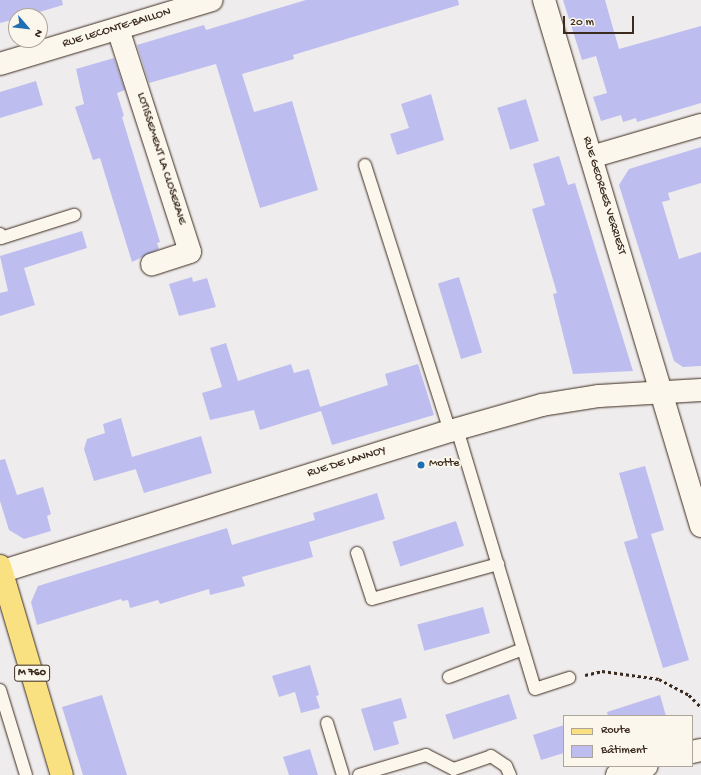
<!DOCTYPE html>
<meta charset="utf-8">
<style>
body{margin:0}
#map{position:relative;width:701px;height:775px;overflow:hidden;background:#efeced;font-family:"Gochi Hand",sans-serif}
div>[style]{position:absolute}
.building>*{inset:0;background:#bdbeef;transform-origin:0 0}
.path>*{height:2.5px;margin-top:-1.25px;transform-origin:0;background:repeating-linear-gradient(90deg,#3b2a1e 0 3px,transparent 0 6px)}
.roads{filter:drop-shadow(0 0 1px #3b2a1e) drop-shadow(0 0 1px #3b2a1e)}
.lane>*{height:12px;margin:-6px;padding:0 6px;transform-origin:6px;border-radius:6px;background:#fbf7ec}
.street>*{height:22px;margin:-11px;padding:0 11px;transform-origin:11px;border-radius:11px;background:#fbf7ec}
.secondary>*{height:22px;margin:-11px;padding:0 11px;transform-origin:11px;border-radius:11px;background:#fbf7ec}
.primary>*{height:22px;margin:-11px;padding:0 11px;transform-origin:11px;border-radius:11px;background:#f9e181}
.dots>*{width:11px;height:11px;translate:-50% -50%;box-sizing:border-box;border:2px solid #fbf7ec;border-radius:50%}
span{translate:-50% -50%;white-space:nowrap;text-align:center;line-height:1.15;-webkit-text-stroke:4px #fbf7ec;paint-order:stroke}
.shield-label span{padding:1px 3px;background:#fbf7ec;border:1px solid;border-radius:3px;-webkit-text-stroke-width:0}
.shield-label{font-size:11px;color:#3b2a1e;font-weight:700}
.street-label{font-size:12px;color:#3b2a1e}
.poi-label{font-size:12px;color:#3b2a1e}
.left{translate:0 -50%;text-align:left}
.legend{position:absolute;left:563px;top:715px;width:130px;height:52px;box-sizing:border-box;background:#fbf7ec;border:1px solid #aea59a;margin:0;padding:5px 7px;list-style:none;font-size:12px;color:#3b2a1e}
.legend li{display:flex;align-items:center;gap:8px;height:20px}
.legend b{width:20px;border:1px solid #aea59a}
.north{position:absolute;left:8px;top:8px;width:40px;height:40px;box-sizing:border-box;background:#fbf7ec;border:1px solid #aea59a;border-radius:50%;rotate:118deg;font-size:11px;font-weight:700;line-height:16px;text-align:center;color:#3b2a1e}
.north::after{content:'';display:block;margin:auto;width:14px;height:18px;background:#1f6fb2;clip-path:polygon(50% 0,100% 100%,50% 72%,0 100%)}
.scale{position:absolute;left:563px;top:16px;width:71px;height:18px;box-sizing:border-box;border:2px solid #3b2a1e;border-top:0;padding-left:5px;font-size:12px;line-height:14px;white-space:nowrap;color:#3b2a1e;-webkit-text-stroke:3px #fbf7ec;paint-order:stroke}
</style>
<div id="map">
<div class="building">
<div style="clip-path:polygon(0 0,62px 0,63px 5px,26px 16px,16px 16px,16px 19px,0 23px)"></div>
<div style="clip-path:polygon(306px 0,458px 0,459px 5px,293px 55px,294px 59px,242px 74px,254px 112px,292px 101px,318px 190px,260px 208px,216px 64px,149px 83px,137px 45px,204px 25px,206px 30px)"></div>
<div style="clip-path:polygon(563px 0,605px 0,619px 49px,701px 26px,701px 103px,637px 122px,636px 118px,623px 122px,621px 115px,601px 121px,593px 97px,607px 93px,596px 56px,582px 60px)"></div>
<div style="clip-path:polygon(114px 58px,125px 90px,117px 93px,124px 116px,122px 117px,160px 242px,157px 243px,159px 249px,132px 262px,100px 158px,93px 160px,75px 107px,84px 104px,76px 69px)"></div>
<div style="clip-path:polygon(36px 81px,43px 105px,0 118px,0 92px)"></div>
<div style="clip-path:polygon(431px 94px,444px 140px,397px 155px,390px 134px,409px 128px,401px 104px)"></div>
<div style="left:526px;top:99px;width:44px;height:30px;rotate:73deg"></div>
<div style="clip-path:polygon(701px 147px,701px 183px,668px 193px,670px 200px,662px 202px,679px 259px,701px 252px,701px 366px,683px 367px,674px 361px,619px 185px,629px 169px)"></div>
<div style="clip-path:polygon(559px 156px,568px 185px,575px 183px,633px 371px,573px 374px,553px 294px,557px 293px,532px 209px,545px 205px,533px 164px)"></div>
<div style="clip-path:polygon(82px 231px,87px 248px,24px 268px,35px 305px,0 316px,0 293px,8px 291px,0 256px)"></div>
<div style="clip-path:polygon(192px 277px,193px 282px,207px 278px,216px 307px,179px 316px,169px 284px)"></div>
<div style="left:459px;top:277px;width:79px;height:22px;rotate:73deg"></div>
<div style="clip-path:polygon(226px 343px,238px 381px,291px 364px,294px 373px,309px 369px,320px 407px,388px 385px,385px 374px,418px 364px,434px 415px,332px 445px,321px 411px,260px 430px,254px 410px,210px 420px,202px 393px,222px 387px,210px 348px)"></div>
<div style="clip-path:polygon(121px 418px,132px 457px,201px 436px,212px 473px,144px 493px,134px 464px,136px 469px,94px 481px,84px 449px,87px 439px,105px 433px,103px 424px)"></div>
<div style="clip-path:polygon(5px 459px,17px 495px,43px 487px,51px 514px,47px 516px,51px 531px,24px 539px,9px 530px,0 501px,0 460px)"></div>
<div style="clip-path:polygon(645px 466px,664px 530px,651px 534px,689px 660px,663px 668px,624px 542px,638px 538px,619px 473px)"></div>
<div style="clip-path:polygon(377px 493px,385px 519px,309px 542px,313px 557px,242px 577px,245px 586px,210px 595px,209px 589px,160px 604px,158px 600px,130px 608px,128px 600px,122px 601px,121px 599px,37px 625px,31px 602px,38px 586px,227px 528px,232px 545px,315px 520px,313px 513px)"></div>
<div style="left:456px;top:521px;width:26px;height:67px;rotate:72deg"></div>
<div style="left:483px;top:607px;width:27px;height:68px;rotate:75deg"></div>
<div style="clip-path:polygon(310px 665px,319px 695px,316px 696px,320px 708px,301px 713px,295px 692px,279px 697px,272px 676px)"></div>
<div style="left:509px;top:694px;width:26px;height:67px;rotate:72deg"></div>
<div style="clip-path:polygon(102px 695px,127px 775px,83px 775px,62px 707px)"></div>
<div style="clip-path:polygon(660px 695px,666px 716px,608px 716px,607px 712px)"></div>
<div style="clip-path:polygon(401px 698px,407px 718px,393px 722px,399px 744px,374px 751px,361px 709px)"></div>
<div style="clip-path:polygon(564px 725px,564px 753px,541px 760px,533px 735px)"></div>
<div style="clip-path:polygon(310px 749px,318px 775px,289px 775px,283px 757px)"></div>
</div>
<div class="path">
<div style="left:585px;top:675px;width:17px;rotate:-13deg"></div>
<div style="left:602px;top:671px;width:58px;rotate:8deg"></div>
<div style="left:659px;top:679px;width:34px;rotate:28deg"></div>
<div style="left:689px;top:695px;width:17px;rotate:45deg"></div>
</div>
<div class="roads">
<div class="lane">
<div style="left:365px;top:165px;width:279px;rotate:72.3deg"></div>
<div style="left:0;top:234px;width:4px;rotate:76deg"></div>
<div style="left:1px;top:238px;width:77px;rotate:-17.5deg"></div>
<div style="left:457px;top:429px;width:271px;rotate:73.3deg"></div>
<div style="left:535px;top:689px;width:36px;rotate:-18deg"></div>
<div style="left:357px;top:553px;width:48px;rotate:71.9deg"></div>
<div style="left:372px;top:599px;width:131px;rotate:-15.5deg"></div>
<div style="left:449px;top:677px;width:79px;rotate:-20.7deg"></div>
<div style="left:0;top:690px;width:89px;rotate:73deg"></div>
<div style="left:327px;top:723px;width:54px;rotate:72.9deg"></div>
<div style="left:359px;top:775px;width:70px;rotate:-16.6deg"></div>
<div style="left:426px;top:755px;width:31px;rotate:27deg"></div>
<div style="left:454px;top:769px;width:39px;rotate:-19deg"></div>
<div style="left:491px;top:756px;width:18px;rotate:34deg"></div>
<div style="left:506px;top:766px;width:10px;rotate:66deg"></div>
</div>
<div class="street">
<div style="left:544px;top:0;width:549px;rotate:73.38deg"></div>
<div style="left:118px;top:29px;width:234px;rotate:72.1deg"></div>
<div style="left:190px;top:252px;width:40px;rotate:162deg"></div>
<div style="left:0;top:64px;width:221px;rotate:-16.8deg"></div>
<div style="left:591px;top:157px;width:115px;rotate:-16.2deg"></div>
<div style="left:692px;top:752px;width:9px;rotate:-13deg"></div>
<div style="left:617px;top:775px;width:31px;rotate:-17deg"></div>
</div>
<div class="secondary">
<div style="left:0;top:572px;width:472px;rotate:-17.4deg"></div>
<div style="left:450px;top:431px;width:96px;rotate:-15.8deg"></div>
<div style="left:542px;top:405px;width:58px;rotate:-9deg"></div>
<div style="left:599px;top:396px;width:102px;rotate:-3.4deg"></div>
</div>
<div class="primary">
<div style="left:0;top:566px;width:218px;rotate:73.5deg"></div>
</div>
</div>
<div class="dots">
<div style="left:421px;top:465px;background:#1f6fb2"></div>
</div>
<div class="shield-label">
<span style="left:32px;top:673px">M 760</span>
</div>
<div class="street-label">
<span style="left:117px;top:29px;rotate:-17deg">RUE LECONTE-BAILLON</span>
<span style="left:160px;top:159px;rotate:72deg">LOTISSEMENT LA CLOSERAIE</span>
<span style="left:603px;top:196px;rotate:73deg">RUE GEORGES VERRIEST</span>
<span style="left:347px;top:463px;rotate:-17deg">RUE DE LANNOY</span>
</div>
<div class="poi-label">
<span class="left" style="left:429px;top:465px">Motte</span>
</div>
<ul class="legend">
<li><b style="height:5px;background:#f9e181"></b>Route</li>
<li><b style="height:11px;background:#bdbeef"></b>Bâtiment</li>
</ul>
<div class="north">N</div>
<div class="scale">20 m</div>
</div>
